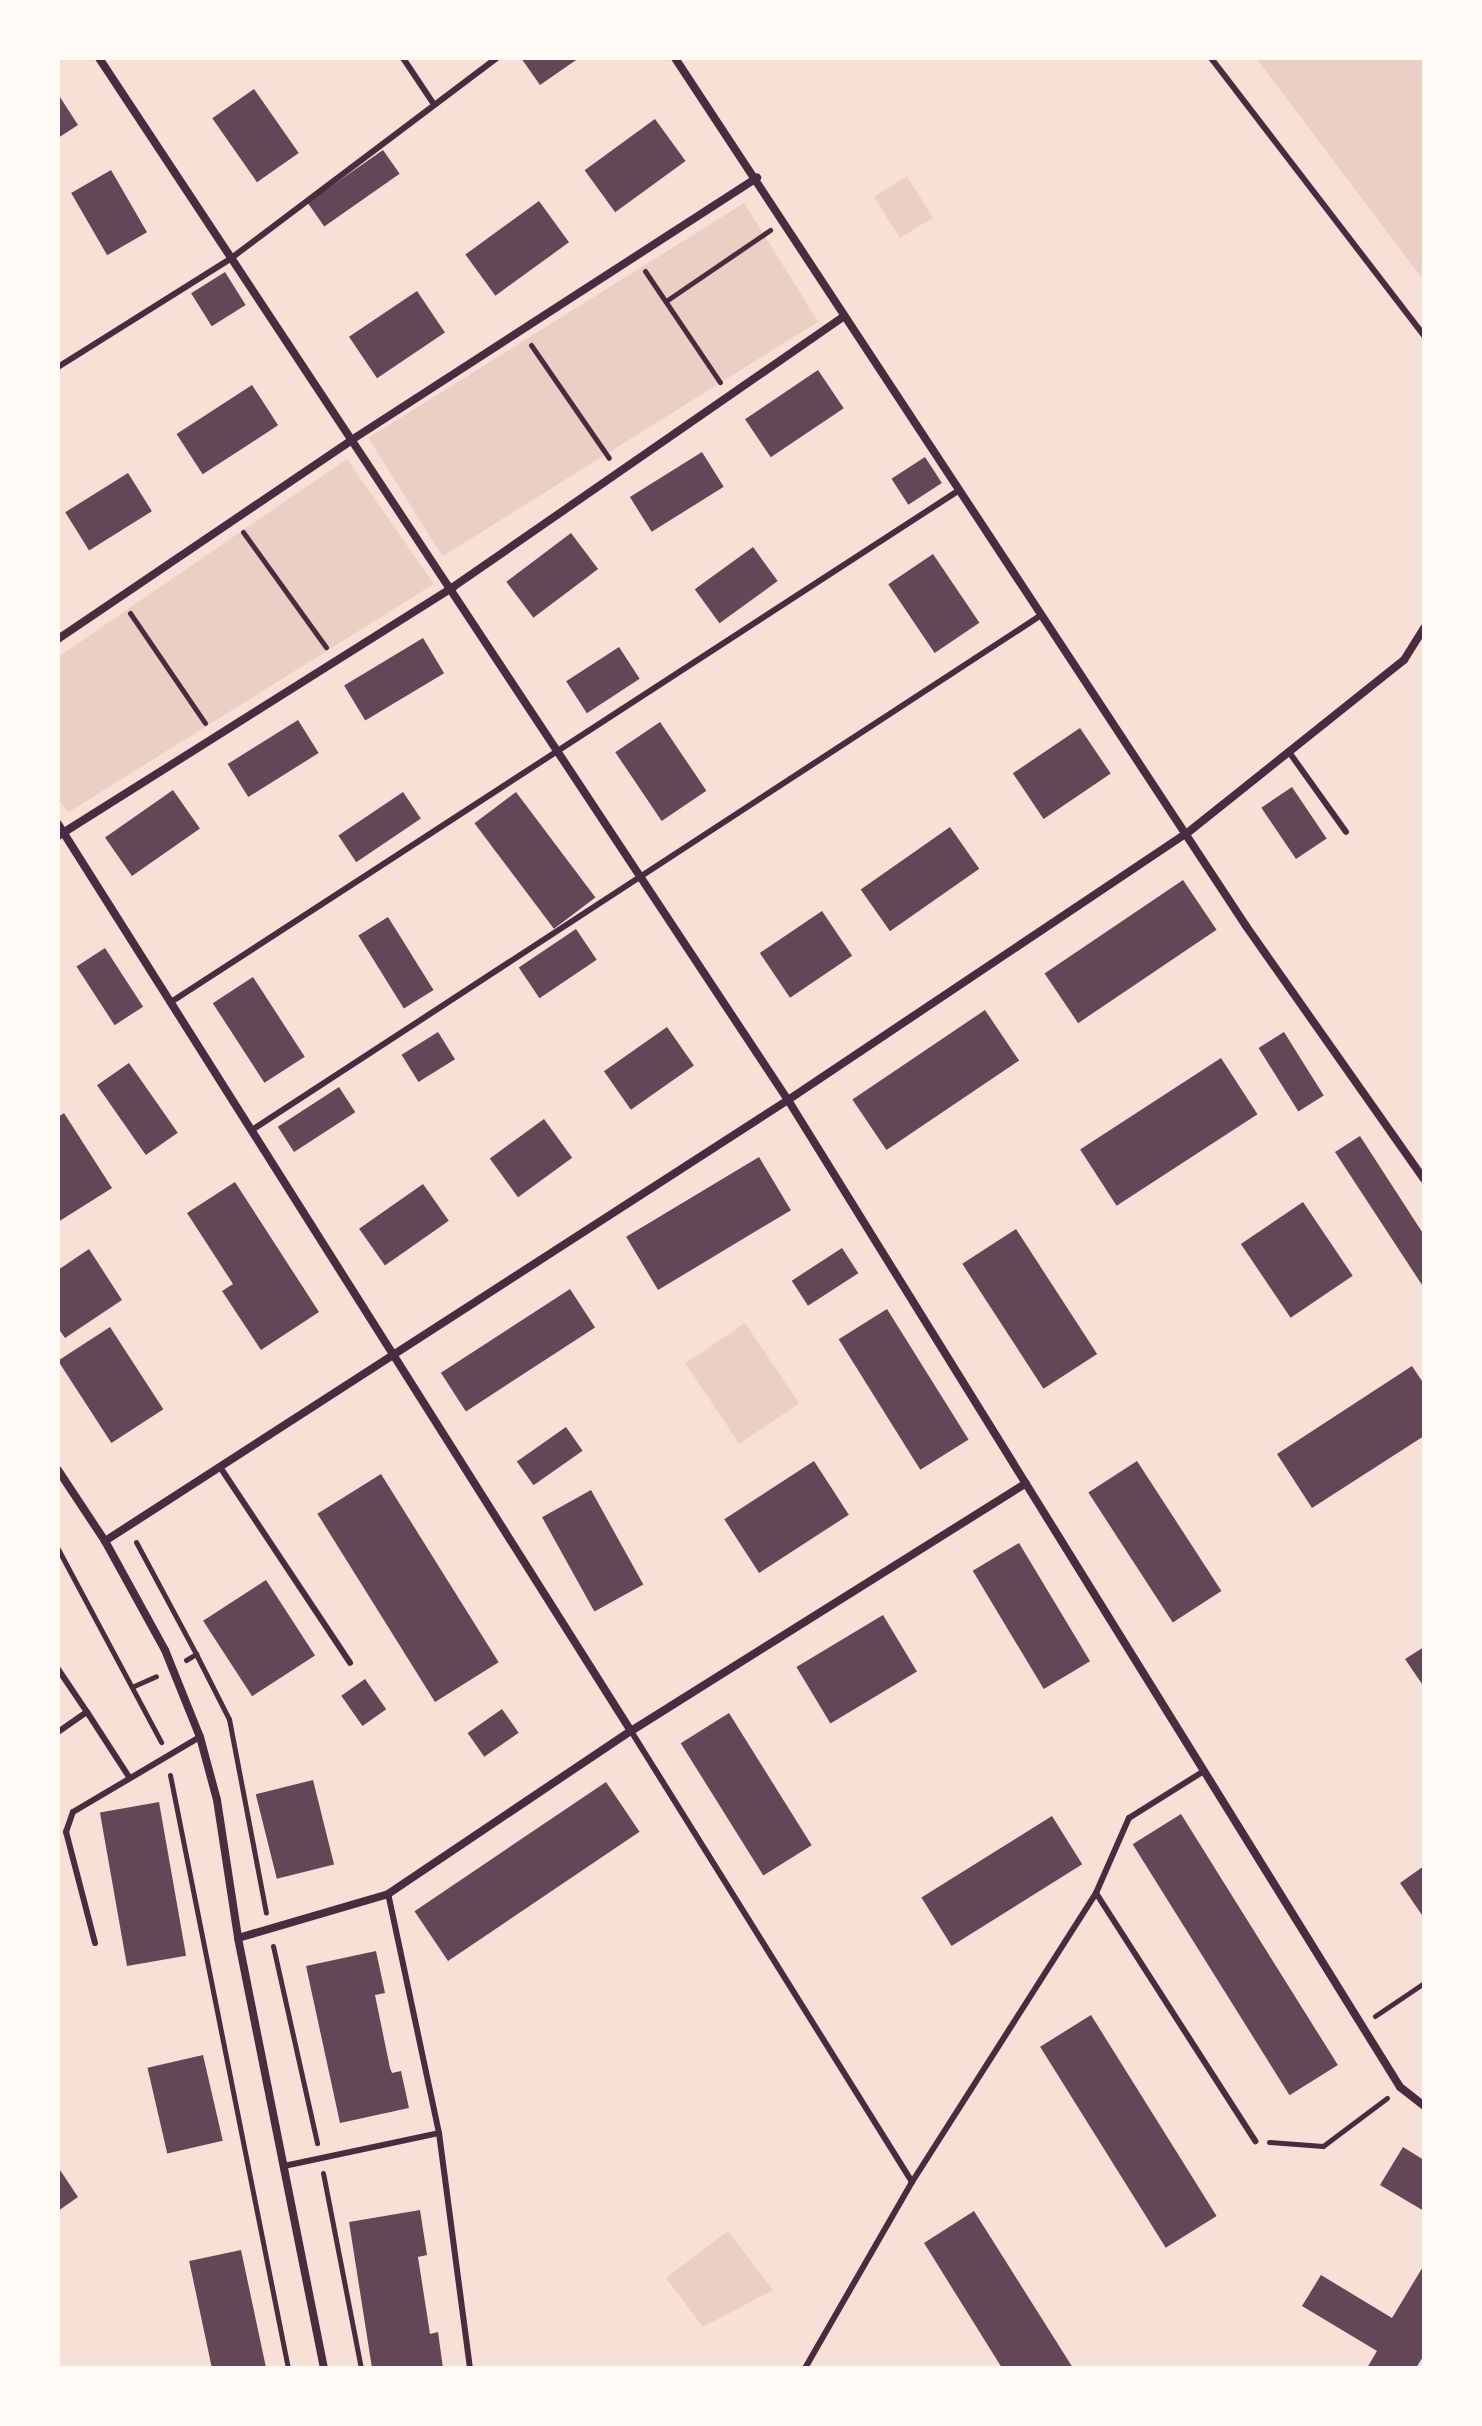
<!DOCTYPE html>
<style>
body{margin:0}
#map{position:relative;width:1482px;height:2426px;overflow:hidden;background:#f7e1d7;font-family:Lato,sans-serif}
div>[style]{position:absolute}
.green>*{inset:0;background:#ebcfc5;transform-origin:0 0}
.building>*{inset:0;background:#644757;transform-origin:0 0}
.path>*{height:5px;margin:-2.5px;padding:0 2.5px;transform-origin:2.5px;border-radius:2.5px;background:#4a2c40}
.service>*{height:6px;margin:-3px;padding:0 3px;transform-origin:3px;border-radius:3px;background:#4a2c40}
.minor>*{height:8px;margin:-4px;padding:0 4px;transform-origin:4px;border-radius:4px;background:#4a2c40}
span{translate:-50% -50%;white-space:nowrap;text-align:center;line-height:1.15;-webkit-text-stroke:6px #fffaf5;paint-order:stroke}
.frame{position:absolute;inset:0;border:60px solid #fffaf5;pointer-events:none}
</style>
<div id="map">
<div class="green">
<div style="clip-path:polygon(1256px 58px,1424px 58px,1424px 281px)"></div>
<div style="left:907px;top:176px;width:49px;height:39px;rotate:58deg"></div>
<div style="left:744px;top:203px;width:140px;height:443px;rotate:58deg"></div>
<div style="clip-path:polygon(347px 459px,434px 584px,69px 812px,58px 800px,58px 657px)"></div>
<div style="left:745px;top:1323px;width:97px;height:72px;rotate:56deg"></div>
<div style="clip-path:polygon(728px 2231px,773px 2290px,703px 2327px,666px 2278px)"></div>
</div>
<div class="building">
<div style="clip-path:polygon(521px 58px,579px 58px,540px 85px)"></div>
<div style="left:254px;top:89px;width:78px;height:51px;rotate:55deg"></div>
<div style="clip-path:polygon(58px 94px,78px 125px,58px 138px)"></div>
<div style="left:655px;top:119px;width:52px;height:87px;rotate:54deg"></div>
<div style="left:383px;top:150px;width:29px;height:92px;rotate:55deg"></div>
<div style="left:111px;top:170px;width:72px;height:46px;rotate:60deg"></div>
<div style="left:539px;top:201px;width:51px;height:91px;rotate:54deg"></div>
<div style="left:225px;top:272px;width:39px;height:40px;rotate:58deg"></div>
<div style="left:417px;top:291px;width:50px;height:82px;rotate:56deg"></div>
<div style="left:818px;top:370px;width:46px;height:88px;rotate:56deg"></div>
<div style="left:252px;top:385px;width:48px;height:90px;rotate:57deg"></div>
<div style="left:702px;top:452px;width:41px;height:85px;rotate:58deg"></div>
<div style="left:925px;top:457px;width:31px;height:40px;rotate:57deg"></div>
<div style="left:128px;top:473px;width:45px;height:74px;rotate:58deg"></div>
<div style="left:571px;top:533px;width:45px;height:81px;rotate:53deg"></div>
<div style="left:753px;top:547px;width:42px;height:72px;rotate:54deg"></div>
<div style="left:933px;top:554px;width:83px;height:54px;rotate:56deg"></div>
<div style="left:423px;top:638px;width:41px;height:92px;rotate:59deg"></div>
<div style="left:619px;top:647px;width:38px;height:63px;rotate:57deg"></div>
<div style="left:298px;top:720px;width:39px;height:83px;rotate:58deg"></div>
<div style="left:660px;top:722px;width:83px;height:54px;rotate:56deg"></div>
<div style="left:1080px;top:728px;width:55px;height:81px;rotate:56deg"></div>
<div style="left:1292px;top:787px;width:62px;height:37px;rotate:56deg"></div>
<div style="left:173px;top:790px;width:47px;height:83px;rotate:55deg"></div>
<div style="left:403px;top:792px;width:32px;height:78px;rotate:56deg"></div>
<div style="left:516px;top:792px;width:132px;height:52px;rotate:53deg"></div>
<div style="left:950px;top:827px;width:51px;height:109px;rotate:55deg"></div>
<div style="left:1183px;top:880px;width:60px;height:167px;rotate:56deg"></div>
<div style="left:822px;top:911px;width:54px;height:75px;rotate:56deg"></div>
<div style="left:388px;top:917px;width:86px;height:35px;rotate:58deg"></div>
<div style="left:576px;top:929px;width:37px;height:69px;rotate:56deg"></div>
<div style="left:105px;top:948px;width:70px;height:34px;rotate:57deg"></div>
<div style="left:253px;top:977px;width:95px;height:48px;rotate:57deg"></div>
<div style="left:985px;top:1010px;width:61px;height:160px;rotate:56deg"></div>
<div style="left:667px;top:1027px;width:47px;height:77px;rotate:55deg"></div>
<div style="left:438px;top:1032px;width:32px;height:43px;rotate:58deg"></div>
<div style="left:1284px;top:1032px;width:75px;height:30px;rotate:58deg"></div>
<div style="left:1221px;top:1058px;width:67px;height:168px;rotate:57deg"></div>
<div style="left:129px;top:1063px;width:85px;height:39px;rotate:55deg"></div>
<div style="left:339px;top:1087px;width:30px;height:73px;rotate:57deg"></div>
<div style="clip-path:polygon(64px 1113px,112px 1188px,58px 1222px,58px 1117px)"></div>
<div style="left:544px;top:1119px;width:48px;height:67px;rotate:54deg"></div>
<div style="clip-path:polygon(1360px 1136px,1424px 1235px,1424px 1288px,1335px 1152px)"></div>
<div style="left:759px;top:1157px;width:62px;height:155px;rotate:59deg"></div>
<div style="clip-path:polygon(235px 1182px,319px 1312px,261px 1350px,222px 1291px,233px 1284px,187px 1213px)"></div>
<div style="left:423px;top:1184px;width:45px;height:78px;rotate:55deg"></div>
<div style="left:1303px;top:1202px;width:89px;height:75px;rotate:56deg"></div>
<div style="left:1016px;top:1229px;width:149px;height:64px;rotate:57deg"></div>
<div style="left:842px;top:1248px;width:30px;height:60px;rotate:57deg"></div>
<div style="clip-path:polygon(89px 1249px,122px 1300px,65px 1338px,58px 1328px,58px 1270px)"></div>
<div style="left:570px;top:1289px;width:46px;height:154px;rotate:57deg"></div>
<div style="left:887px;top:1309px;width:154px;height:57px;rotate:58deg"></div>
<div style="left:110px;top:1327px;width:98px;height:62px;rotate:57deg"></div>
<div style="clip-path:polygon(1412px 1366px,1424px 1384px,1424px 1436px,1312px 1508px,1277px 1454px)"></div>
<div style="left:566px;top:1427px;width:29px;height:60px;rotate:55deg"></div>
<div style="left:814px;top:1461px;width:64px;height:107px;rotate:57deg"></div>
<div style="left:1137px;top:1461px;width:155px;height:58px;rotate:57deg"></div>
<div style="left:381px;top:1474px;width:222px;height:75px;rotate:58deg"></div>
<div style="left:591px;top:1490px;width:108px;height:56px;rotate:61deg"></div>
<div style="left:1019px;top:1543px;width:138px;height:54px;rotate:59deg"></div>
<div style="left:266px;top:1580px;width:90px;height:75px;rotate:57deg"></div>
<div style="left:883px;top:1615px;width:66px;height:101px;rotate:59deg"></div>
<div style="clip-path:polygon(1424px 1647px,1424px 1687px,1405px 1659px)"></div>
<div style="left:365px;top:1679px;width:37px;height:29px;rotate:55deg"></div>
<div style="left:502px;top:1709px;width:29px;height:42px;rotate:55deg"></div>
<div style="left:729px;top:1713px;width:156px;height:57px;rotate:58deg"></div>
<div style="left:313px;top:1780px;width:87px;height:59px;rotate:76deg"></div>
<div style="left:606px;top:1782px;width:60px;height:231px;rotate:56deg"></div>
<div style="left:159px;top:1802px;width:156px;height:60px;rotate:80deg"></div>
<div style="left:1181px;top:1814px;width:296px;height:57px;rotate:58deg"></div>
<div style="left:1052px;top:1816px;width:57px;height:154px;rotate:58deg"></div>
<div style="clip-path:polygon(1424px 1866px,1424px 1918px,1400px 1883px)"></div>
<div style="clip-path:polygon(376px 1951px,385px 1993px,375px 1995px,390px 2068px,392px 2073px,401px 2071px,409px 2108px,340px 2123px,306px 1966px)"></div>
<div style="left:1091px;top:2015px;width:237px;height:60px;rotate:58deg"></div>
<div style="left:203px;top:2055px;width:88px;height:57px;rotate:77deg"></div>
<div style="clip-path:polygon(1403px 2147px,1424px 2160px,1424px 2211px,1380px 2185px)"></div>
<div style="clip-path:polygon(58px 2167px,78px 2197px,58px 2211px)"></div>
<div style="clip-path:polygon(420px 2210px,427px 2255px,418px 2257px,430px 2334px,438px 2332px,443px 2368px,372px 2368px,349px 2222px)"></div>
<div style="clip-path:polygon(974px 2211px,1073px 2368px,1002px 2368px,924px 2243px)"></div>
<div style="left:241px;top:2250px;width:121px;height:53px;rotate:78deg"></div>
<div style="clip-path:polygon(1424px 2265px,1424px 2355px,1416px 2368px,1367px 2368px,1377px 2351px,1302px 2306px,1321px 2275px,1392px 2318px)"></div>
</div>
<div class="path">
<div style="left:645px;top:271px;width:134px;rotate:56deg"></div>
<div style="left:666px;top:301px;width:126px;rotate:-34.3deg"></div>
<div style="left:531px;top:345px;width:137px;rotate:55.4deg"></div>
<div style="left:243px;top:532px;width:142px;rotate:54.2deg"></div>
<div style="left:130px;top:613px;width:133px;rotate:55.7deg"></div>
<div style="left:136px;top:1542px;width:127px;rotate:61.8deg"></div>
<div style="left:58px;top:1549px;width:219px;rotate:61.9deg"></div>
<div style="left:186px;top:1660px;width:12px;rotate:-31deg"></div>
<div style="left:196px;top:1654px;width:73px;rotate:63.1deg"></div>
<div style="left:229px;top:1719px;width:197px;rotate:79.2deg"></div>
<div style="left:134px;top:1686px;width:24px;rotate:-24deg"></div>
<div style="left:170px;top:1775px;width:605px;rotate:78.75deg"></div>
<div style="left:273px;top:1946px;width:202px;rotate:77.4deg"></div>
<div style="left:1375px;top:2016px;width:59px;rotate:-34deg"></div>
<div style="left:1269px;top:2142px;width:54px;rotate:4.2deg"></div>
<div style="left:1323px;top:2146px;width:80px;rotate:-36.9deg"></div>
<div style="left:323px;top:2173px;width:199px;rotate:79deg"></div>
</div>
<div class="service">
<div style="left:403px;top:58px;width:54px;rotate:56.3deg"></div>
<div style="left:1211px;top:58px;width:350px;rotate:52.5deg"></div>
<div style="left:58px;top:367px;width:203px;rotate:-32.1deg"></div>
<div style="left:230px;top:259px;width:334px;rotate:-37deg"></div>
<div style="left:1289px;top:752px;width:98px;rotate:54.5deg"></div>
<div style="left:171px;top:1002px;width:938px;rotate:-33deg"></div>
<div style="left:252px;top:1130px;width:941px;rotate:-33.12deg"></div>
<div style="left:220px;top:1467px;width:235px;rotate:56.4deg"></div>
<div style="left:58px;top:1669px;width:52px;rotate:56deg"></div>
<div style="left:631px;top:1731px;width:531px;rotate:58.07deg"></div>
<div style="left:912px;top:2182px;width:215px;rotate:119.9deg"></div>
<div style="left:58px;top:1732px;width:35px;rotate:-35deg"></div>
<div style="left:87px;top:1712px;width:77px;rotate:57.1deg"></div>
<div style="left:1096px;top:1893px;width:295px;rotate:57.3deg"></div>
<div style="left:95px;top:1943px;width:115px;rotate:-104.6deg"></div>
<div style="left:66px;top:1832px;width:21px;rotate:-71deg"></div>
<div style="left:73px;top:1812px;width:147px;rotate:-30.6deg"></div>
<div style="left:439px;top:2133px;width:237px;rotate:82.5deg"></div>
<div style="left:284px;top:2166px;width:158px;rotate:-12deg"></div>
<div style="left:439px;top:2133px;width:244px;rotate:-102deg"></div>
<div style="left:912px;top:2182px;width:343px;rotate:-57.5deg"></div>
<div style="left:1096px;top:1893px;width:82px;rotate:-66.3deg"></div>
<div style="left:1129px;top:1818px;width:89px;rotate:-32.1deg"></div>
</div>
<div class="minor">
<div style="left:99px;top:58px;width:1249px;rotate:56.53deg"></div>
<div style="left:788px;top:1100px;width:1161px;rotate:58.2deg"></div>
<div style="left:1400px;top:2087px;width:31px;rotate:38deg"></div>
<div style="left:675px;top:58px;width:1039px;rotate:56.66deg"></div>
<div style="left:1246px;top:926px;width:309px;rotate:54.9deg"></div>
<div style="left:58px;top:639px;width:353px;rotate:-34.1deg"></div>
<div style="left:350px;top:441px;width:485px;rotate:-32.9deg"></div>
<div style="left:58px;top:824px;width:1073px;rotate:57.72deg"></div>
<div style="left:58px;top:836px;width:467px;rotate:-32.2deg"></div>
<div style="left:453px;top:587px;width:473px;rotate:-34.7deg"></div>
<div style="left:58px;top:1470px;width:85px;rotate:56.5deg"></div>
<div style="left:105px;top:1541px;width:124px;rotate:61.2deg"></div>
<div style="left:165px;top:1650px;width:94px;rotate:68.1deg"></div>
<div style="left:200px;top:1737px;width:65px;rotate:74.9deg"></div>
<div style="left:217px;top:1800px;width:140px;rotate:81.3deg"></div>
<div style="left:238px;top:1938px;width:439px;rotate:78.7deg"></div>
<div style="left:105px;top:1541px;width:813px;rotate:-32.85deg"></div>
<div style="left:788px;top:1100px;width:479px;rotate:-33.8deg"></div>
<div style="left:1186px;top:834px;width:279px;rotate:-38.6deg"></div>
<div style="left:1404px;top:660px;width:38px;rotate:-58deg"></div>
<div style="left:238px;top:1938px;width:156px;rotate:-16.3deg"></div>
<div style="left:388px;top:1894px;width:293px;rotate:-33.9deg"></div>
<div style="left:631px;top:1731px;width:466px;rotate:-32.1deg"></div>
</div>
<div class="frame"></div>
</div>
